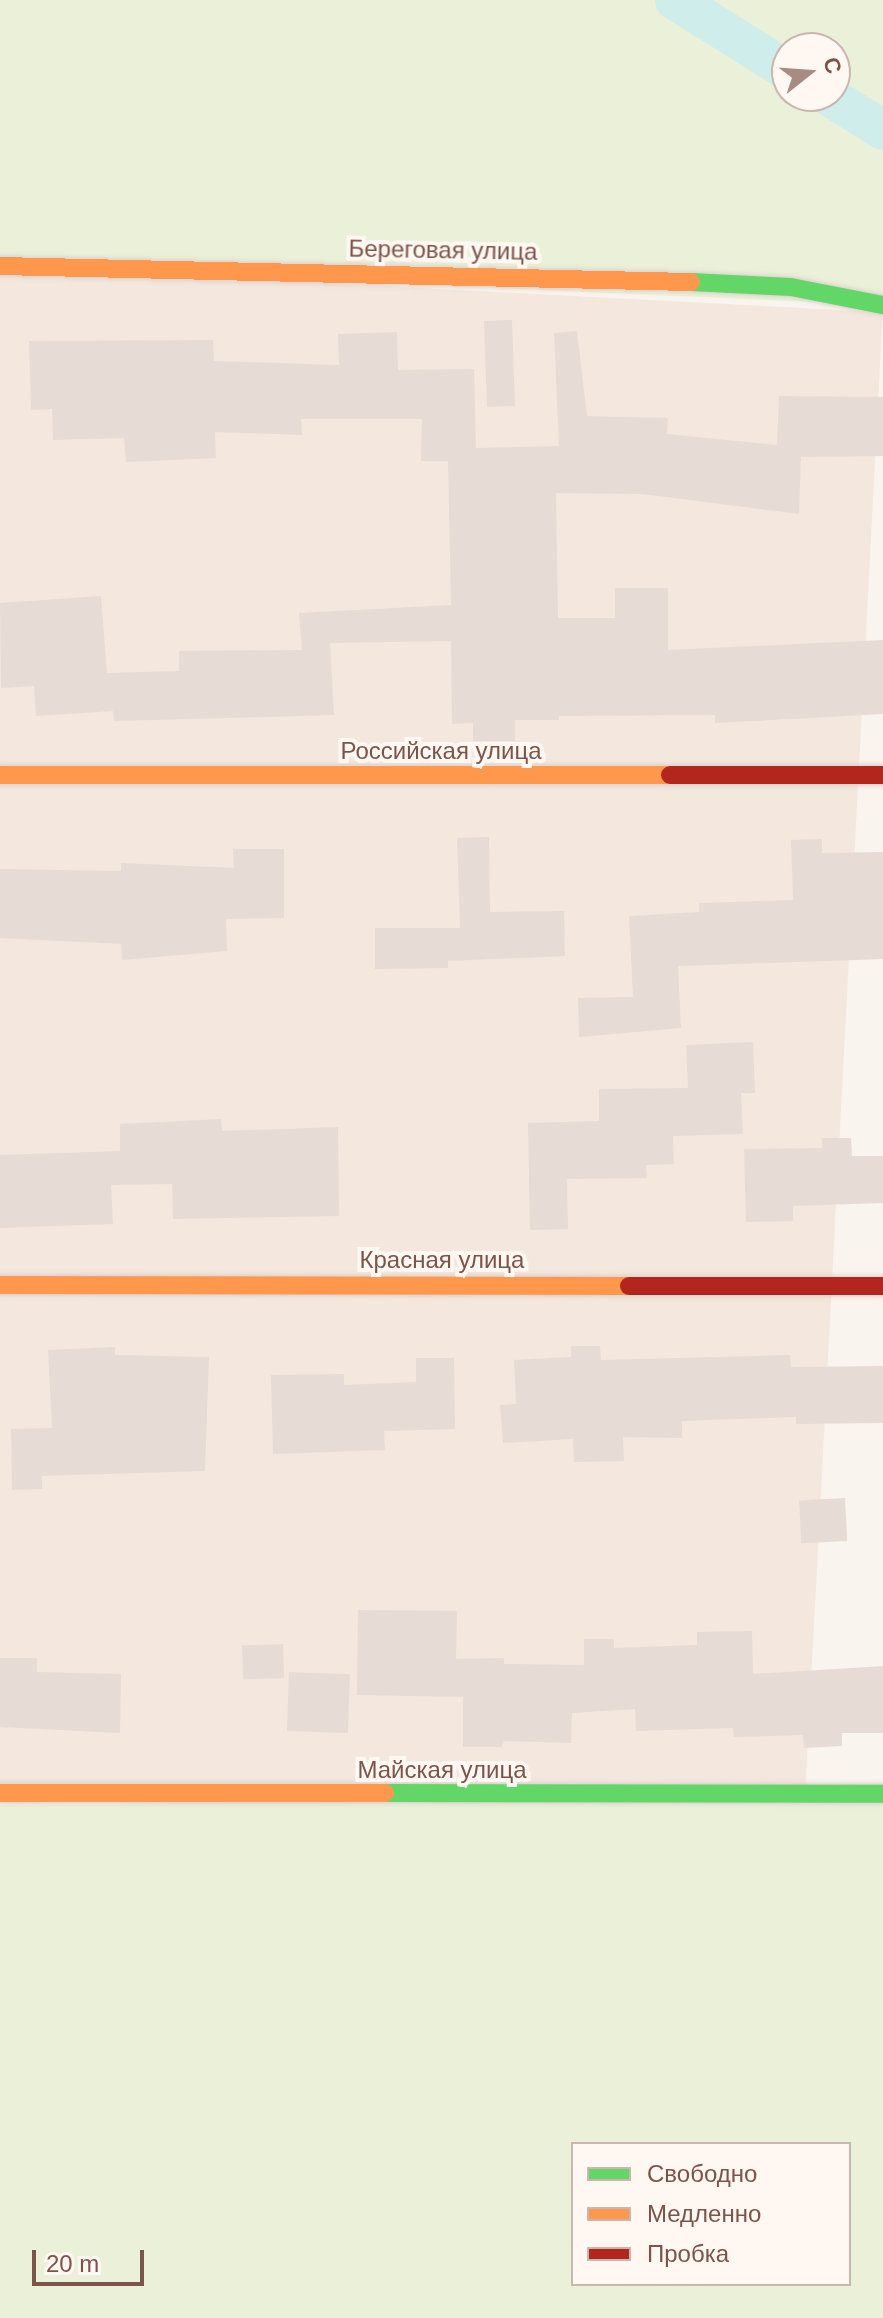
<!DOCTYPE html>
<meta charset="utf-8">
<style>
body{margin:0}
#map{position:relative;width:883px;height:2318px;overflow:hidden;background:#faf4ee;font-family:Helvetica,sans-serif}
div>[style]{position:absolute}
.residential>*{inset:0;background:#f4e7dd;transform-origin:0 0}
.green>*{inset:0;background:#eaf1d8}
.canal>*{height:40px;margin:-20px;padding:0 20px;transform-origin:20px;border-radius:20px;background:#cfedeb}
.building>*{inset:0;background:#e7dbd5;transform-origin:0 0}
.roads{filter:drop-shadow(0 0 2px #dbd0cc) drop-shadow(0 0 2px #dbd0cc)}
.fast>*{height:18px;margin:-9px;padding:0 9px;transform-origin:9px;border-radius:9px;background:#63d668}
.slow>*{height:18px;margin:-9px;padding:0 9px;transform-origin:9px;border-radius:9px;background:#ff974d}
.jam>*{height:18px;margin:-9px;padding:0 9px;transform-origin:9px;border-radius:9px;background:#b3261e}
span{translate:-50% -50%;white-space:nowrap;text-align:center;line-height:1.15;-webkit-text-stroke:8px #fff8f2;paint-order:stroke}
.street-label{font-size:24px;color:#7c544a}
.legend{position:absolute;left:571px;top:2142px;width:280px;height:144px;box-sizing:border-box;background:#fff8f2;border:2px solid #cbb6af;margin:0;padding:10px 14px;list-style:none;font-size:24px;color:#7c544a}
.legend li{display:flex;align-items:center;gap:16px;height:40px}
.legend b{width:40px;border:2px solid #cbb6af}
.north{position:absolute;left:771px;top:32px;width:80px;height:80px;box-sizing:border-box;background:#fff8f2;border:2px solid #cbb6af;border-radius:50%;rotate:73deg;font-size:22px;font-weight:700;line-height:32px;text-align:center;color:#7c544a}
.north::after{content:'';display:block;margin:auto;width:28px;height:36px;background:#a88c83;clip-path:polygon(50% 0,100% 100%,50% 72%,0 100%)}
.scale{position:absolute;left:32px;top:2250px;width:112px;height:36px;box-sizing:border-box;border:4px solid #7c544a;border-top:0;padding-left:10px;font-size:24px;line-height:28px;white-space:nowrap;color:#7c544a;-webkit-text-stroke:6px #fff8f2;paint-order:stroke}
</style>
<div id="map">
<div class="residential">
<div style="left:0;top:266px;width:884px;height:1527px;rotate:3deg"></div>
</div>
<div class="green">
<div style="clip-path:polygon(evenodd,0 0,883px 0,883px 305px,0 266px,0 0,787px 48px,835px 48px,835px 96px,787px 96px,787px 48px)"></div>
<div style="clip-path:polygon(evenodd,883px 1799px,883px 2318px,0 2318px,0 1805px,883px 1799px,573px 2144px,849px 2144px,849px 2284px,573px 2284px,573px 2144px)"></div>
</div>
<div class="canal">
<div style="left:675px;top:0;width:132px;rotate:32deg"></div>
<div style="left:829px;top:96px;width:64px;rotate:32.2deg"></div>
</div>
<div class="building">
<div style="left:512px;top:320px;width:86px;height:28px;rotate:88deg"></div>
<div style="clip-path:polygon(577px 331px,587px 416px,668px 418px,667px 434px,777px 445px,779px 396px,883px 397px,883px 456px,801px 457px,799px 514px,642px 494px,556px 493px,558px 618px,615px 618px,615px 588px,668px 588px,668px 650px,883px 640px,883px 714px,715px 723px,715px 715px,559px 716px,559px 720px,515px 720px,515px 741px,473px 741px,473px 723px,452px 724px,451px 641px,330px 643px,334px 715px,114px 721px,113px 711px,36px 716px,34px 686px,1px 688px,0 603px,101px 596px,107px 673px,179px 671px,179px 651px,302px 650px,299px 613px,451px 605px,448px 461px,421px 461px,422px 419px,301px 419px,302px 435px,215px 432px,216px 458px,126px 462px,124px 438px,53px 440px,52px 409px,31px 410px,29px 341px,213px 340px,214px 361px,339px 365px,338px 334px,397px 332px,398px 370px,474px 369px,476px 448px,559px 446px,554px 333px)"></div>
<div style="clip-path:polygon(489px 837px,490px 912px,564px 911px,565px 956px,448px 961px,448px 968px,375px 969px,375px 928px,460px 928px,457px 838px)"></div>
<div style="clip-path:polygon(822px 839px,822px 853px,883px 852px,883px 959px,678px 966px,681px 1028px,579px 1037px,578px 998px,633px 997px,629px 916px,699px 912px,699px 903px,793px 900px,791px 840px)"></div>
<div style="clip-path:polygon(233px 849px,284px 849px,284px 918px,226px 919px,227px 951px,122px 960px,121px 944px,0 938px,0 869px,121px 871px,121px 863px,234px 868px)"></div>
<div style="clip-path:polygon(753px 1042px,755px 1093px,741px 1093px,743px 1134px,673px 1136px,674px 1164px,646px 1165px,647px 1178px,567px 1179px,568px 1229px,530px 1230px,528px 1123px,599px 1121px,599px 1089px,688px 1088px,686px 1045px)"></div>
<div style="clip-path:polygon(221px 1119px,222px 1131px,338px 1127px,339px 1216px,173px 1219px,172px 1184px,111px 1185px,113px 1224px,0 1228px,0 1155px,120px 1151px,120px 1124px)"></div>
<div style="clip-path:polygon(822px 1138px,851px 1138px,852px 1156px,883px 1156px,883px 1203px,793px 1206px,793px 1221px,746px 1222px,744px 1149px,822px 1148px)"></div>
<div style="clip-path:polygon(571px 1346px,600px 1346px,601px 1360px,790px 1355px,791px 1367px,883px 1366px,883px 1423px,796px 1424px,796px 1417px,682px 1421px,682px 1438px,623px 1437px,624px 1461px,574px 1462px,573px 1439px,503px 1443px,500px 1405px,516px 1404px,514px 1360px,571px 1357px)"></div>
<div style="clip-path:polygon(115px 1347px,115px 1355px,209px 1357px,205px 1471px,42px 1476px,42px 1489px,12px 1490px,11px 1429px,52px 1428px,48px 1350px)"></div>
<div style="clip-path:polygon(416px 1358px,454px 1358px,455px 1429px,384px 1431px,385px 1450px,273px 1454px,271px 1375px,344px 1374px,344px 1385px,416px 1382px)"></div>
<div style="left:845px;top:1498px;width:43px;height:46px;rotate:87deg"></div>
<div style="clip-path:polygon(358px 1610px,457px 1611px,456px 1659px,504px 1658px,504px 1664px,584px 1665px,584px 1639px,614px 1639px,614px 1648px,697px 1645px,697px 1632px,752px 1631px,753px 1674px,883px 1666px,883px 1733px,842px 1733px,842px 1746px,804px 1748px,803px 1735px,734px 1737px,733px 1728px,636px 1731px,635px 1709px,572px 1713px,571px 1743px,504px 1741px,502px 1747px,463px 1747px,463px 1697px,357px 1695px)"></div>
<div style="left:283px;top:1644px;width:34px;height:41px;rotate:88deg"></div>
<div style="clip-path:polygon(0 1658px,37px 1658px,37px 1672px,121px 1674px,120px 1733px,0 1727px)"></div>
<div style="left:289px;top:1672px;width:61px;height:59px;rotate:2deg"></div>
</div>
<div class="roads">
<div class="fast">
<div style="left:691px;top:282px;width:100px;rotate:2.9deg"></div>
<div style="left:791px;top:287px;width:94px;rotate:11.1deg"></div>
<div style="left:385px;top:1793px;width:498px;rotate:0.1deg"></div>
</div>
<div class="slow">
<div style="left:0;top:266px;width:691px;rotate:1.33deg"></div>
<div style="left:0;top:775px;width:670px"></div>
<div style="left:0;top:1285px;width:629px;rotate:0.09deg"></div>
<div style="left:0;top:1793px;width:385px"></div>
</div>
<div class="jam">
<div style="left:670px;top:775px;width:213px"></div>
<div style="left:629px;top:1286px;width:254px"></div>
</div>
</div>
<div class="street-label">
<span style="left:443px;top:250px;rotate:1deg">Береговая улица</span>
<span style="left:441px;top:751px">Российская улица</span>
<span style="left:442px;top:1260px">Красная улица</span>
<span style="left:442px;top:1770px">Майская улица</span>
</div>
<ul class="legend">
<li><b style="height:10px;background:#63d668"></b>Свободно</li>
<li><b style="height:10px;background:#ff974d"></b>Медленно</li>
<li><b style="height:10px;background:#b3261e"></b>Пробка</li>
</ul>
<div class="north">С</div>
<div class="scale">20 m</div>
</div>
